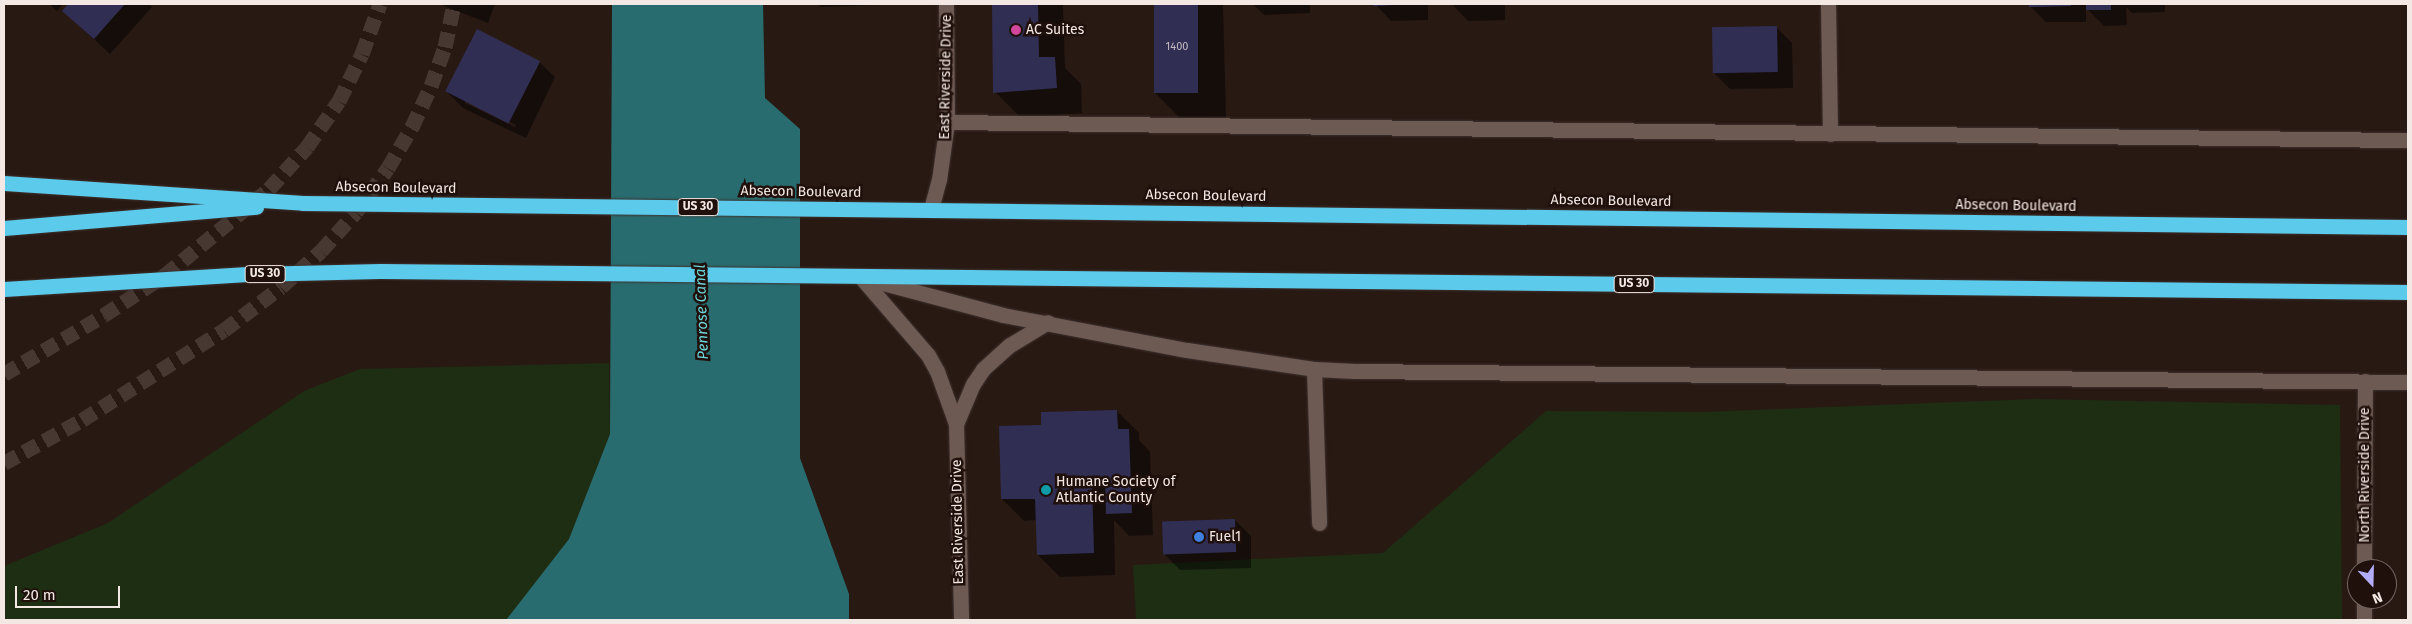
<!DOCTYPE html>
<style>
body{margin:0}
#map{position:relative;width:2412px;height:624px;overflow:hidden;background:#291913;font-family:"Fira Sans",sans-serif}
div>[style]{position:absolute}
.green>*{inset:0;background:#1d2e13}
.water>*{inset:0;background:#296c6f}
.shadow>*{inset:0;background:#0007}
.building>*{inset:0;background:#312e54;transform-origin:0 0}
.highway-tunnel>*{height:15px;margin-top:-7.5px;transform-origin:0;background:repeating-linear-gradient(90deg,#473832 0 15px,transparent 0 23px)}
.roads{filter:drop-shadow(0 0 1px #3e322f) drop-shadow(0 0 1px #3e322f)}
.minor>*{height:15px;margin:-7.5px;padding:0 7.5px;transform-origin:7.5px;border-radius:7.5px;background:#6d5a53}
.highway>*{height:15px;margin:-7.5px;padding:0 7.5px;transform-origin:7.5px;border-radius:7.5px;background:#5bcaeb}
.dots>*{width:14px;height:14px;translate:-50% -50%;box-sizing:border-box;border:2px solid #1f100b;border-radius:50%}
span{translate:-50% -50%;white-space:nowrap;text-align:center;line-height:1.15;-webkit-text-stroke:5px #1f100b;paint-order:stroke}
.number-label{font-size:11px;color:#c3bac0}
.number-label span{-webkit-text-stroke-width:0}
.shield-label span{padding:1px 4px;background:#1f100b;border:1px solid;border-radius:4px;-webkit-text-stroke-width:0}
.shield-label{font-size:12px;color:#f4e8e4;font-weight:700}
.poi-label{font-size:14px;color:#f4e8e4}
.left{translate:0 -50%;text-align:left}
.street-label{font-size:14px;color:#f4e8e4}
.water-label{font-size:15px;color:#6ed6db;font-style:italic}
.frame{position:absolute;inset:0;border:5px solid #f4e8e4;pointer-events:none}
.north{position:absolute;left:2347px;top:559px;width:50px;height:50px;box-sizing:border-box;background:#1f100b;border:1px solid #746662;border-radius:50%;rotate:159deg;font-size:14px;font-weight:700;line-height:20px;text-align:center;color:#f4e8e4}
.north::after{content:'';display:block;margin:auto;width:18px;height:22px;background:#b3adf9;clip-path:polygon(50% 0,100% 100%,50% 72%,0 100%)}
.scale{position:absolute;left:15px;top:586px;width:105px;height:22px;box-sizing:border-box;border:2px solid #f4e8e4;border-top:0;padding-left:6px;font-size:15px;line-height:18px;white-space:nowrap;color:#f4e8e4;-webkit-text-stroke:4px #1f100b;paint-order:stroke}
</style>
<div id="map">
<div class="green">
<div style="clip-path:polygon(609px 363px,610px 434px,569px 539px,506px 620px,4px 620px,4px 566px,108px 523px,304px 391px,360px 369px)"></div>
<div style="clip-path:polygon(2036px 399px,2340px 405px,2342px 620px,1136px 620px,1133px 565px,1383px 553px,1546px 411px,1703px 412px)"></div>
</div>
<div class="water">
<div style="clip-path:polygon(612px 4px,763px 4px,765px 98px,800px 129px,800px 458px,849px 594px,849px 620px,506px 620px,569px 539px,610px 434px)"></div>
</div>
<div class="shadow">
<div style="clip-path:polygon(49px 4px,63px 4px,57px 11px)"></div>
<div style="clip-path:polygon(70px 4px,149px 4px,152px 7px,110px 54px,64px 11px)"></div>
<div style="clip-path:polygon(439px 4px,495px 4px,488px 23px)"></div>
<div style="clip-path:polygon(817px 4px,909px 4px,821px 7px)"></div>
<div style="clip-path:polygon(993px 4px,1063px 4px,1065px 68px,1081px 84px,1082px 113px,1021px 118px,995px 92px)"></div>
<div style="clip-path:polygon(1156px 4px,1223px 4px,1226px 117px,1181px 119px,1155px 93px)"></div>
<div style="clip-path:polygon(1253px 4px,1310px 4px,1310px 13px,1264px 15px)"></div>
<div style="clip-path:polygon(1375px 4px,1428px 4px,1428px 20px,1391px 21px)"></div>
<div style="clip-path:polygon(1452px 4px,1505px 4px,1505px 20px,1468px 21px)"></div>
<div style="clip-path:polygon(2030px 4px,2165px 4px,2165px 12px,2132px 13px,2126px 7px,2127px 25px,2104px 26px,2086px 8px,2086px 22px,2046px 22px,2030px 6px)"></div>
<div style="clip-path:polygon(1776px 27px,1792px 43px,1793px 88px,1730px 89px,1714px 73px)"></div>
<div style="clip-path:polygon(evenodd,539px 62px,555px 77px,526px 138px,463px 108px,447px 92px,539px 62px,465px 100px,516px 125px,515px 127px,465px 103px,465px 100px)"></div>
<div style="clip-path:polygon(1117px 411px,1139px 433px,1139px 440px,1150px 452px,1153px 535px,1129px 536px,1114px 520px,1115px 575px,1060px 577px,1038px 555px,1037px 520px,1024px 521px,1002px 499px,1043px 426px)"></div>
<div style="clip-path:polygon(1235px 520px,1251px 536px,1251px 568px,1180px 570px,1164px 554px)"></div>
</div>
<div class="building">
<div style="clip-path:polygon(68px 4px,125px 4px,94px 39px,62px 11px)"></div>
<div style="clip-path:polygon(992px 4px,1038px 4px,1039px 57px,1055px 57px,1057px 88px,993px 93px)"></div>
<div style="left:1154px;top:4px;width:44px;height:89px"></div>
<div style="clip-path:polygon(1373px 4px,1395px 4px,1395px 5px,1374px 6px)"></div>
<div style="clip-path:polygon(2029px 4px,2071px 4px,2071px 6px,2029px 7px)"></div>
<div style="left:2086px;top:4px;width:25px;height:6px"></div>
<div style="left:1777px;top:26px;width:46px;height:65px;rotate:89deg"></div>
<div style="left:477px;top:29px;width:71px;height:70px;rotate:27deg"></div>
<div style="clip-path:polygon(1117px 410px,1118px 429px,1129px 429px,1132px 513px,1106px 514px,1105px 480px,1092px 481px,1094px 553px,1037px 555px,1035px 499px,1001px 499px,999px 426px,1041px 425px,1041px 412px)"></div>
<div style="left:1235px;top:519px;width:33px;height:73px;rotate:88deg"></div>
</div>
<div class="highway-tunnel">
<div style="left:4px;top:374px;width:116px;rotate:-30.5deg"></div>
<div style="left:104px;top:315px;width:73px;rotate:-33.3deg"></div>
<div style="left:165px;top:275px;width:135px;rotate:-39.6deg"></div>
<div style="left:269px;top:189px;width:57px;rotate:-47.9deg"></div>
<div style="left:307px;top:147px;width:56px;rotate:-55.2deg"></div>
<div style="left:339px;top:101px;width:52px;rotate:-63.9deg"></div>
<div style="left:362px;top:54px;width:53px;rotate:-70.2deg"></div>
<div style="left:4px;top:463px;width:89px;rotate:-28.9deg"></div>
<div style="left:82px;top:420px;width:168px;rotate:-32.4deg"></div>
<div style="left:224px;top:330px;width:71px;rotate:-37deg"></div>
<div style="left:281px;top:287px;width:54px;rotate:-42deg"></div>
<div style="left:321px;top:251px;width:52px;rotate:-48.1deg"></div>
<div style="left:356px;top:212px;width:54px;rotate:-54deg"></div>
<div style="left:388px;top:168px;width:48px;rotate:-59.7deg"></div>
<div style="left:412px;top:127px;width:45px;rotate:-65.1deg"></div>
<div style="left:431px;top:86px;width:41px;rotate:-70.3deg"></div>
<div style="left:445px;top:47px;width:44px;rotate:-78.2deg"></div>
</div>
<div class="roads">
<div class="minor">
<div style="left:1828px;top:4px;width:130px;rotate:89.1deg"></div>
<div style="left:947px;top:122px;width:1461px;rotate:0.71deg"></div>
<div style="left:931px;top:209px;width:30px;rotate:-75deg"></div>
<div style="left:939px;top:180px;width:59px;rotate:-82.1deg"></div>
<div style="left:947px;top:122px;width:118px;rotate:-90.5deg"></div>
<div style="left:860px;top:276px;width:104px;rotate:49.3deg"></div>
<div style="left:928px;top:355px;width:18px;rotate:61deg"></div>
<div style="left:937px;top:371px;width:56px;rotate:70.3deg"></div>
<div style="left:956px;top:424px;width:196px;rotate:88.5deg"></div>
<div style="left:868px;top:279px;width:140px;rotate:14.9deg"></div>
<div style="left:1003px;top:315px;width:187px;rotate:10.8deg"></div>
<div style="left:1187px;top:350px;width:128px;rotate:8.5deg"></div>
<div style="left:1314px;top:369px;width:41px;rotate:2.8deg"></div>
<div style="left:1355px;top:371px;width:1053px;rotate:0.6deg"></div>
<div style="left:1314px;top:369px;width:154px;rotate:88.1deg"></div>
<div style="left:956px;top:424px;width:43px;rotate:-67deg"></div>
<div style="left:973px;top:384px;width:18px;rotate:-56deg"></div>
<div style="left:983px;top:369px;width:36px;rotate:-42deg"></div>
<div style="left:1010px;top:345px;width:44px;rotate:-31.2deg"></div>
<div style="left:2364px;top:569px;width:188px;rotate:-89.7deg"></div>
<div style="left:2364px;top:599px;width:21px;rotate:90deg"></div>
</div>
<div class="highway">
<div style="left:4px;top:183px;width:300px;rotate:3.8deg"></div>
<div style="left:303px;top:203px;width:2105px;rotate:0.65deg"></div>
<div style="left:4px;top:228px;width:253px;rotate:-4.8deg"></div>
<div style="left:4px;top:289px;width:248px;rotate:-3.5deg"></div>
<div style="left:252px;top:274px;width:128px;rotate:-1.3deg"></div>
<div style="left:380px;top:271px;width:2028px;rotate:0.59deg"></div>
</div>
</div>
<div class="dots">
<div style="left:1016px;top:30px;background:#d1479c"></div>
<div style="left:1046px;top:490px;background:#0f9aa8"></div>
<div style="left:1199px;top:537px;background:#3f7fe0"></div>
</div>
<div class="number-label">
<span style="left:1177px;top:47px">1400</span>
</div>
<div class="shield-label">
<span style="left:698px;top:207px">US 30</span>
<span style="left:265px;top:274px">US 30</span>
<span style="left:1634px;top:284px">US 30</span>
</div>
<div class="poi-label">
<span class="left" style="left:1026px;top:30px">AC Suites</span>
<span class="left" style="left:1056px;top:490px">Humane Society of<br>Atlantic County</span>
<span class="left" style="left:1209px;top:537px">Fuel1</span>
</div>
<div class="street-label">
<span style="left:946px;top:77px;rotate:-89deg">East Riverside Drive</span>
<span style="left:396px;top:188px;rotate:1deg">Absecon Boulevard</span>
<span style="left:801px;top:192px;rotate:1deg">Absecon Boulevard</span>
<span style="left:1206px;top:196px;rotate:1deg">Absecon Boulevard</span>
<span style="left:1611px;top:201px;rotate:1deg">Absecon Boulevard</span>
<span style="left:2016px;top:206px;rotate:1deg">Absecon Boulevard</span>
<span style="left:2365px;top:475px;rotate:-90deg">North Riverside Drive</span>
<span style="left:958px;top:522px;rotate:-91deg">East Riverside Drive</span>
</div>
<div class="water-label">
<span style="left:702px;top:312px;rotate:-92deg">Penrose Canal</span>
</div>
<div class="frame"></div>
<div class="north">N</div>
<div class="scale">20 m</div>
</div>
